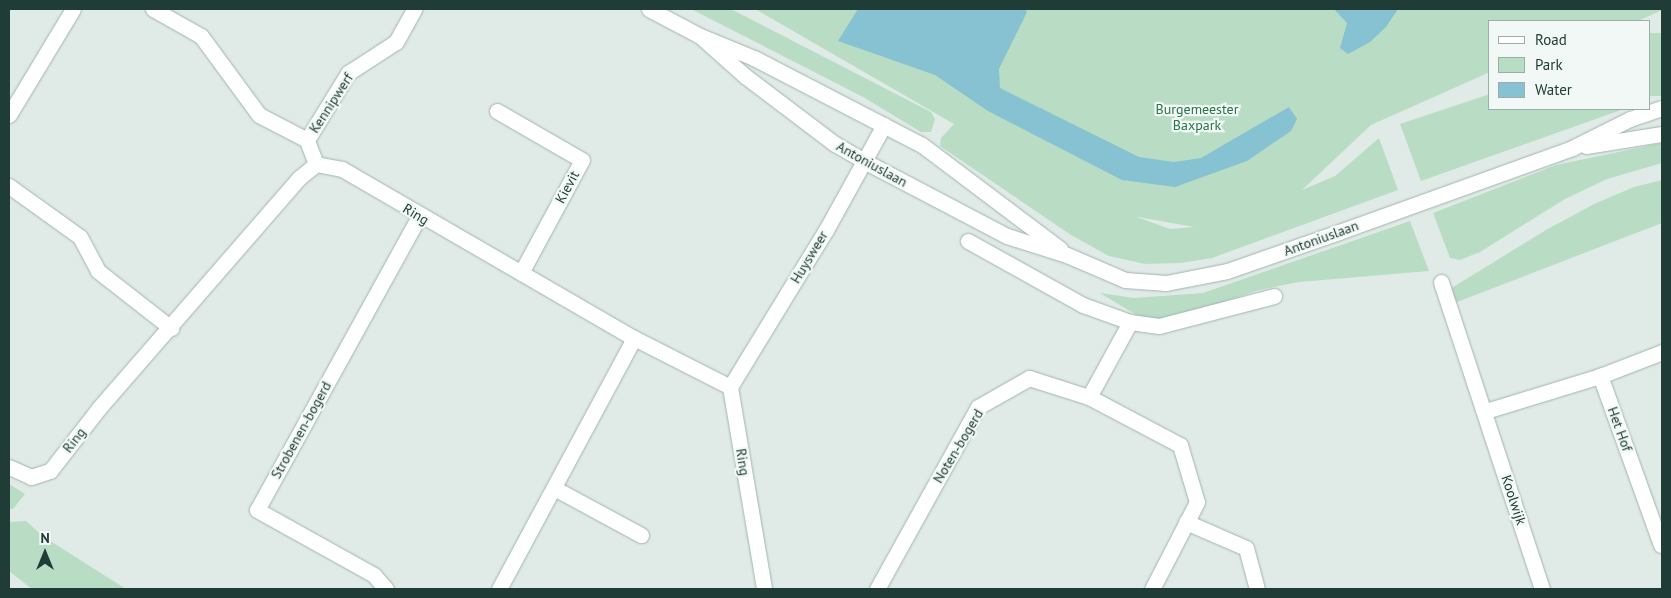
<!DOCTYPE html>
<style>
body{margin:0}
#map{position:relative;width:1671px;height:598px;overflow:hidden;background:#e0ebe7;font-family:"PT Sans",sans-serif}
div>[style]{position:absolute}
.green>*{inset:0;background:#b8ddc4;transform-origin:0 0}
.water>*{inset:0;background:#86c2d2}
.roads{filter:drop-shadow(0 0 1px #a3b3ae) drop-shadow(0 0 1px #a3b3ae)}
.street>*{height:15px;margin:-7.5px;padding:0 7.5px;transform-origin:7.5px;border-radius:7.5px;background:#fff}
.secondary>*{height:15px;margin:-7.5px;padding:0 7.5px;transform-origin:7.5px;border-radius:7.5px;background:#fff}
span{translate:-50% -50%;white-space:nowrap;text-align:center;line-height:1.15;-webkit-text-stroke:4.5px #f1f8f5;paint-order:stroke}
.street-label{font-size:14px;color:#203c36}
.park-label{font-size:14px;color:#29744b}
.frame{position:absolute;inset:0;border:10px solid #203c36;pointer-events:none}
.legend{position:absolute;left:1488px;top:20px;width:162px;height:90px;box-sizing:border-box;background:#f1f8f5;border:1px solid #9dada9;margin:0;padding:6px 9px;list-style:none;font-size:15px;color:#203c36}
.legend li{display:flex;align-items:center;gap:10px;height:25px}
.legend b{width:25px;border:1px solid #9dada9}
.north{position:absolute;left:20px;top:528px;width:50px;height:50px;-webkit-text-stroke:4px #f1f8f5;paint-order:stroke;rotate:0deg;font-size:14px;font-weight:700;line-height:20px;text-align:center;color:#203c36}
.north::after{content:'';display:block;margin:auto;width:18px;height:22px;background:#203c36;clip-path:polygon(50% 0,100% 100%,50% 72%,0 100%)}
</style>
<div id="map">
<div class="green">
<div style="clip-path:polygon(691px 9px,731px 9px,931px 112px,935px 119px,931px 132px,921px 132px,863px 97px)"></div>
<div style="clip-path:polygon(evenodd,755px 9px,1662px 9px,1662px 10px,1638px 21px,1490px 21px,1490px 72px,1371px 125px,1302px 190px,1335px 176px,1379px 138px,1398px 190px,1212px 258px,1181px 263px,1145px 264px,1109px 256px,1071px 235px,940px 146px,941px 138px,954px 124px,755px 9px,1137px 217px,1138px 217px,1194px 227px,1170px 229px,1137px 217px)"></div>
<div style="left:1662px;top:33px;width:63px;height:13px;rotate:90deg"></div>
<div style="clip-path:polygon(1490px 94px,1490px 109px,1624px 109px,1421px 181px,1400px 124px)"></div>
<div style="clip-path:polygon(1662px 143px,1662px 163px,1607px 179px,1565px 199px,1480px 252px,1460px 260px,1450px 258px,1433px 213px,1556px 165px)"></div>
<div style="clip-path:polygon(1662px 180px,1662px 223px,1452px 304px,1450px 289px,1546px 230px,1594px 204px,1634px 187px)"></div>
<div style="clip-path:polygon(1410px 221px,1429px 271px,1299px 282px,1259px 290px,1153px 325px,1100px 293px,1134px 298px,1203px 293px)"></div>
<div style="clip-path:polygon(9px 484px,25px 494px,13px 509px,9px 509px)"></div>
<div style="clip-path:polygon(26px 521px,44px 537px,126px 589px,32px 589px,9px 571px,9px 522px)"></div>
</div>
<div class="water">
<div style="clip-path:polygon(858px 9px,1025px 9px,1027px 12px,999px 69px,1000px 88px,1139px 157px,1174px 162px,1201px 158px,1289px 107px,1297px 119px,1291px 131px,1247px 161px,1175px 187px,1122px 180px,988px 111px,935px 75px,838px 41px)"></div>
<div style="clip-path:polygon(1334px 9px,1398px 9px,1386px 27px,1370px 42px,1348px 54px,1340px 48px,1347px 23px)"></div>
</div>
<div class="roads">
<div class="street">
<div style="left:153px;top:9px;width:55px;rotate:29.4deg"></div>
<div style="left:201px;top:36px;width:98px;rotate:53.7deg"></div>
<div style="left:259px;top:115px;width:54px;rotate:27.5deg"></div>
<div style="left:497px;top:111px;width:98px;rotate:30deg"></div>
<div style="left:582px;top:160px;width:128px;rotate:118.4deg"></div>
<div style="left:9px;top:115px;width:124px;rotate:-58.9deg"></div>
<div style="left:316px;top:164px;width:26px;rotate:-111deg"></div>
<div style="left:307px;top:140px;width:79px;rotate:-58.5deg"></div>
<div style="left:348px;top:73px;width:57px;rotate:-32.9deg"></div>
<div style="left:396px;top:42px;width:38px;rotate:-61deg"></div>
<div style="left:9px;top:186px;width:87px;rotate:35.7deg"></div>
<div style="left:80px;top:237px;width:38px;rotate:62deg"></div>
<div style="left:98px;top:271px;width:93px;rotate:38deg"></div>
<div style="left:968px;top:241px;width:132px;rotate:29.1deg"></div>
<div style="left:1083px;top:305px;width:50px;rotate:19.9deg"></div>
<div style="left:1130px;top:322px;width:29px;rotate:8deg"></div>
<div style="left:1159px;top:326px;width:119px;rotate:-14.6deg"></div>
<div style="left:1441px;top:282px;width:323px;rotate:71.8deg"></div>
<div style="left:730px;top:387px;width:184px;rotate:-58.6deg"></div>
<div style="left:826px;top:230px;width:120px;rotate:-61.1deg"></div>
<div style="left:1089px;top:397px;width:85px;rotate:-61.3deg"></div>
<div style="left:1486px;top:411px;width:119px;rotate:-17.1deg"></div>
<div style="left:9px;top:467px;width:24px;rotate:24deg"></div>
<div style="left:31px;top:477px;width:20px;rotate:-18deg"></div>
<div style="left:50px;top:471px;width:80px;rotate:-52.1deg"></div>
<div style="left:99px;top:408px;width:305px;rotate:-49deg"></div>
<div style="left:299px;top:178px;width:22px;rotate:-39deg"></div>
<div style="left:316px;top:164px;width:26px;rotate:11deg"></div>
<div style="left:342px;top:169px;width:337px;rotate:30.1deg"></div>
<div style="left:634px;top:338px;width:108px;rotate:27deg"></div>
<div style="left:730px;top:387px;width:205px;rotate:80.4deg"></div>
<div style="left:554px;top:488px;width:99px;rotate:28.4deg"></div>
<div style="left:1186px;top:522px;width:65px;rotate:23.4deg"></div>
<div style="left:1246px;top:548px;width:42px;rotate:75deg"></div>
<div style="left:1661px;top:545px;width:180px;rotate:-109.8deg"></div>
<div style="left:1600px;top:376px;width:66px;rotate:-21.2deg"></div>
<div style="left:386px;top:589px;width:18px;rotate:-131deg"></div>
<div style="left:374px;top:575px;width:134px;rotate:-150.9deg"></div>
<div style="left:257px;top:510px;width:336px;rotate:-61.1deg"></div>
<div style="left:499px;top:589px;width:285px;rotate:-61.7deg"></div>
<div style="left:877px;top:589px;width:208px;rotate:-61deg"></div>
<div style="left:978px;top:407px;width:59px;rotate:-29.6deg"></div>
<div style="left:1029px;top:378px;width:63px;rotate:17.6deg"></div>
<div style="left:1089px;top:397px;width:103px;rotate:27.8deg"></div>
<div style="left:1180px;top:445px;width:59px;rotate:73.4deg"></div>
<div style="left:1197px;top:502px;width:98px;rotate:117.3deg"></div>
</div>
<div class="secondary">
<div style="left:649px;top:9px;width:58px;rotate:27.9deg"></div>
<div style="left:700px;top:36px;width:58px;rotate:22.2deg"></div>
<div style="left:754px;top:58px;width:189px;rotate:27.4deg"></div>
<div style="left:922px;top:145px;width:173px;rotate:37deg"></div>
<div style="left:700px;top:36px;width:60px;rotate:41.6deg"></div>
<div style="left:745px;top:76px;width:113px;rotate:37.1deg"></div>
<div style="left:835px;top:144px;width:34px;rotate:30deg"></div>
<div style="left:864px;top:161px;width:161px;rotate:27.7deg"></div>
<div style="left:1007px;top:236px;width:63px;rotate:17.6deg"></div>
<div style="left:1067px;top:255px;width:63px;rotate:23.3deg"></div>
<div style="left:1125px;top:280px;width:41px;rotate:4.2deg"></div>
<div style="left:1166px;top:283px;width:62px;rotate:-11.1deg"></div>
<div style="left:1227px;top:271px;width:119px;rotate:-19.2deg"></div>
<div style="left:1339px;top:232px;width:248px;rotate:-19.8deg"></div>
<div style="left:1572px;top:148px;width:65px;rotate:-26.6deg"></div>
<div style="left:1630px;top:119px;width:34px;rotate:-19deg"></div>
<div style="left:1586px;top:146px;width:77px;rotate:-9deg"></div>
</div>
</div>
<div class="street-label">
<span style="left:331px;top:103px;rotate:-57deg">Kennipwerf</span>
<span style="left:872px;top:164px;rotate:29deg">Antoniuslaan</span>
<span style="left:567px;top:187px;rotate:-62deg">Kievit</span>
<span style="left:416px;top:214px;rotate:31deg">Ring</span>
<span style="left:1321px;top:238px;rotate:-20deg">Antoniuslaan</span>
<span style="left:809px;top:257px;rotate:-59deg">Huysweer</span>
<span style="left:1620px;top:429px;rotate:70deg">Het Hof</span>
<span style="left:301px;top:430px;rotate:-61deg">Strobenen-bogerd</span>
<span style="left:74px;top:440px;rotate:-52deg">Ring</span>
<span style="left:958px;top:446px;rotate:-59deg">Noten-bogerd</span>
<span style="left:743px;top:462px;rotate:81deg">Ring</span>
<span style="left:1514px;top:500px;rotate:72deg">Koolwijk</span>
</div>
<div class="park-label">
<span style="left:1197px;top:117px">Burgemeester<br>Baxpark</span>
</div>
<div class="frame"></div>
<ul class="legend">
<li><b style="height:6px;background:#fff"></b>Road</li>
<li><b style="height:14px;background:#b8ddc4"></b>Park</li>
<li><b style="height:14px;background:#86c2d2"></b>Water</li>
</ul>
<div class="north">N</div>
</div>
